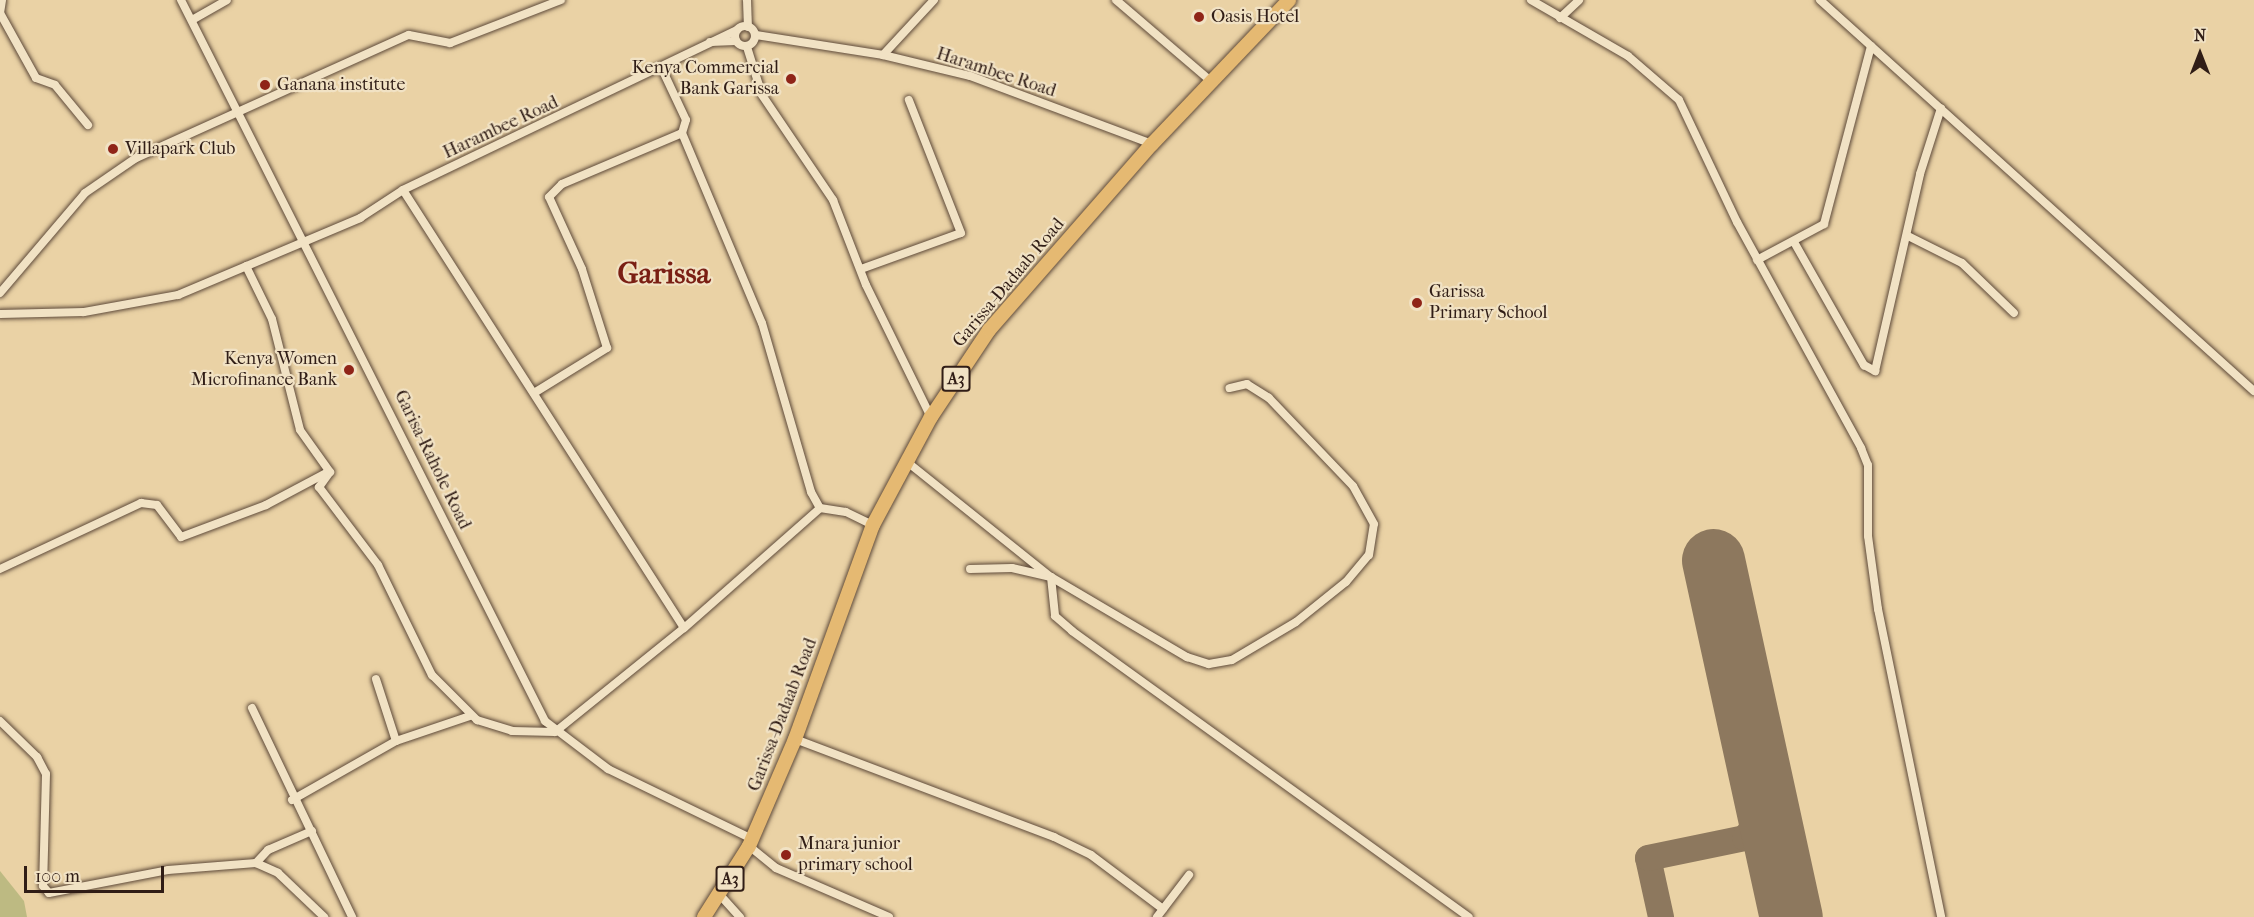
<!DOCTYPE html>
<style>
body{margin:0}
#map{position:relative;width:2254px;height:917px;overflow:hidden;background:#ead2a5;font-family:"IM FELL French Canon",serif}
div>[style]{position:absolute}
.green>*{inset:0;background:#bdba82}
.taxiway>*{height:26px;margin:-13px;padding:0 13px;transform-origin:13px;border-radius:13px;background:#8d785e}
.runway>*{height:63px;margin:-31.5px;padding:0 31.5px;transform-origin:31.5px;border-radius:31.5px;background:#8d785e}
.roads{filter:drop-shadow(0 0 2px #5e4a3a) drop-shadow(0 0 2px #5e4a3a)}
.minor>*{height:8px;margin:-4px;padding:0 4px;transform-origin:4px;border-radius:4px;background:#f1e2c4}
.minor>.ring{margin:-4px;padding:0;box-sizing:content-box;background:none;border:8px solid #f1e2c4;border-radius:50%}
.trunk>*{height:14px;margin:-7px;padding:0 7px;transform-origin:7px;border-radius:7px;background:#e5b972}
.dots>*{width:16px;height:16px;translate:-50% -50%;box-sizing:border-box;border:3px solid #f1e2c4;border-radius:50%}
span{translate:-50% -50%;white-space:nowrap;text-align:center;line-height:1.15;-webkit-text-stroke:4.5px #f1e2c4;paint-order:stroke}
.shield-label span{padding:2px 4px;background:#f1e2c4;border:2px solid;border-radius:4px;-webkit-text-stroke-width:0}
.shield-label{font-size:16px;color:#301d16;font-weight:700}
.poi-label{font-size:18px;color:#301d16}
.left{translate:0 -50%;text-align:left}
.right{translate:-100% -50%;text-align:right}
.street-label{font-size:18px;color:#301d16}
.town-label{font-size:30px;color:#7a1f14;font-weight:700}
.north{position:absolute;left:2170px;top:24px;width:60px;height:60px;-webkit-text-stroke:4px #f1e2c4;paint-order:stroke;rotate:0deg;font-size:16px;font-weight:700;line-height:24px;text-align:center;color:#301d16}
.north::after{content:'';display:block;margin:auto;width:21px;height:27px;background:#301d16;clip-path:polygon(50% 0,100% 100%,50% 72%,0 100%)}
.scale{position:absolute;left:24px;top:866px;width:140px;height:27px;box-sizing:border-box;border:3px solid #301d16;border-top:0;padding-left:8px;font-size:18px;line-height:21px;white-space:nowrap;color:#301d16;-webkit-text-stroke:4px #f1e2c4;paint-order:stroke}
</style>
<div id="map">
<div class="green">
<div style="clip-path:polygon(0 871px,24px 901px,27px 917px,0 917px)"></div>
</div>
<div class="taxiway">
<div style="left:1661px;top:917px;width:60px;rotate:-102.4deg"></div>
<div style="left:1648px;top:858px;width:99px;rotate:-11.7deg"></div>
<div style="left:1745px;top:838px;width:21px;rotate:-53deg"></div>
</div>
<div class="runway">
<div style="left:1713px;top:560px;width:365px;rotate:77.7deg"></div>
</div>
<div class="roads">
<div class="minor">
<div style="left:181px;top:0;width:808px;rotate:63.21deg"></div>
<div style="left:545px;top:721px;width:79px;rotate:37.3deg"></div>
<div style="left:608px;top:769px;width:160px;rotate:25.9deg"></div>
<div style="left:747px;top:0;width:27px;rotate:88deg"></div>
<div style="left:1116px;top:0;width:126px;rotate:40.5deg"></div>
<div style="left:1531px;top:0;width:112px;rotate:30deg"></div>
<div style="left:1628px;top:56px;width:67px;rotate:40.8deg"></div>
<div style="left:1679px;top:100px;width:135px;rotate:64.6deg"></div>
<div style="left:1737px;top:222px;width:258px;rotate:61.2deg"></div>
<div style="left:1861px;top:448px;width:18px;rotate:68deg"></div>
<div style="left:1868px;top:465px;width:71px;rotate:90deg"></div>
<div style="left:1868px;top:536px;width:74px;rotate:82.2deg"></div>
<div style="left:1878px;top:609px;width:314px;rotate:78.4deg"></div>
<div style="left:1820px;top:0;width:584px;rotate:42.02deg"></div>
<div style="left:0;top:13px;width:74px;rotate:61deg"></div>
<div style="left:36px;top:78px;width:20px;rotate:20deg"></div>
<div style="left:55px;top:85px;width:52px;rotate:50.5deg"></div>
<div style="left:0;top:13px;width:13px;rotate:-81deg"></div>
<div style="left:1560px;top:18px;width:26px;rotate:-43deg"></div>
<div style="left:192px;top:20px;width:40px;rotate:-29.7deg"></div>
<div class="ring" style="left:735px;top:26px;width:12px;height:12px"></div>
<div style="left:756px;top:35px;width:129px;rotate:8.9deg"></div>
<div style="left:883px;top:55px;width:89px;rotate:13.6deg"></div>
<div style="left:970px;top:76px;width:194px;rotate:20.5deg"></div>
<div style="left:710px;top:42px;width:26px;rotate:-2deg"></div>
<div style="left:747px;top:47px;width:50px;rotate:72.6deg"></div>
<div style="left:762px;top:95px;width:127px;rotate:55.9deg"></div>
<div style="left:833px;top:200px;width:91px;rotate:68.8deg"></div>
<div style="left:866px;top:285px;width:147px;rotate:63.8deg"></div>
<div style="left:883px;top:55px;width:75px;rotate:-47.2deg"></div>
<div style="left:662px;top:69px;width:56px;rotate:64.8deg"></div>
<div style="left:686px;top:120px;width:14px;rotate:107deg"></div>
<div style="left:682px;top:133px;width:206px;rotate:67.2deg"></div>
<div style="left:762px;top:323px;width:176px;rotate:73.8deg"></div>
<div style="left:811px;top:492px;width:18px;rotate:61deg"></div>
<div style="left:820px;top:508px;width:26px;rotate:9deg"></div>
<div style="left:846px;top:512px;width:30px;rotate:26deg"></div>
<div style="left:403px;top:190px;width:520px;rotate:57.32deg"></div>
<div style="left:1908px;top:236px;width:60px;rotate:26.6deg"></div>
<div style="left:1962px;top:263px;width:72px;rotate:43.9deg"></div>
<div style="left:1794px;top:242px;width:142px;rotate:60.4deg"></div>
<div style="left:1864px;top:365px;width:13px;rotate:29deg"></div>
<div style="left:1875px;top:371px;width:202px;rotate:-77.1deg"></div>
<div style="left:1920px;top:174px;width:69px;rotate:-72.3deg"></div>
<div style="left:1757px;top:260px;width:76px;rotate:-28.2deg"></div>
<div style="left:1824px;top:224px;width:184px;rotate:-75.2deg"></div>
<div style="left:246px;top:266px;width:59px;rotate:63.9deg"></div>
<div style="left:272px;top:319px;width:114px;rotate:75.8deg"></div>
<div style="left:300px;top:430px;width:52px;rotate:54.5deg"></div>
<div style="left:330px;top:472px;width:19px;rotate:126deg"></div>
<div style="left:319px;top:487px;width:98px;rotate:52.9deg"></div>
<div style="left:378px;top:565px;width:123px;rotate:63.9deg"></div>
<div style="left:432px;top:675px;width:64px;rotate:45deg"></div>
<div style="left:477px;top:720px;width:37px;rotate:17deg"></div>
<div style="left:512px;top:731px;width:43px;rotate:1.3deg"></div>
<div style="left:555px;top:732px;width:166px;rotate:-38.9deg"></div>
<div style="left:684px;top:628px;width:181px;rotate:-41.4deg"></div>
<div style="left:861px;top:269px;width:106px;rotate:-19.8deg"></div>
<div style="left:961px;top:233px;width:143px;rotate:-111.4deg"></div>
<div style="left:0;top:293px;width:131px;rotate:-49.6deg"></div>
<div style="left:85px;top:193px;width:62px;rotate:-34.5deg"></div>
<div style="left:136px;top:158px;width:299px;rotate:-24.3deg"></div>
<div style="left:409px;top:35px;width:42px;rotate:11deg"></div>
<div style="left:450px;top:43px;width:119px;rotate:-21.2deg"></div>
<div style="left:0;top:314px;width:84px;rotate:-1.4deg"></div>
<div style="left:84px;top:312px;width:96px;rotate:-10.3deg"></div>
<div style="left:178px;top:295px;width:198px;rotate:-22.9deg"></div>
<div style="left:360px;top:218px;width:51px;rotate:-33.1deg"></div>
<div style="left:403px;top:190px;width:370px;rotate:-25.6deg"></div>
<div style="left:534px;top:393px;width:86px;rotate:-31.7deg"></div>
<div style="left:607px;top:348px;width:83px;rotate:-107.6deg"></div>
<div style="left:582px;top:269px;width:79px;rotate:-114.6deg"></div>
<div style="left:549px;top:197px;width:18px;rotate:-45deg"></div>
<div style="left:562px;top:184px;width:130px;rotate:-23deg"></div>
<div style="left:906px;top:461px;width:186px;rotate:38.7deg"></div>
<div style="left:1051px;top:577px;width:158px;rotate:30.5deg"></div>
<div style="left:1187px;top:657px;width:23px;rotate:18deg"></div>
<div style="left:1209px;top:664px;width:23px;rotate:-10deg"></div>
<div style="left:1232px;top:660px;width:74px;rotate:-30.7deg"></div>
<div style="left:1296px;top:622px;width:64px;rotate:-38.7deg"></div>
<div style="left:1346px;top:582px;width:35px;rotate:-50deg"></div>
<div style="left:1369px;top:555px;width:31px;rotate:-81deg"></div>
<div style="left:1374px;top:524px;width:43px;rotate:-118.9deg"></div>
<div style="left:1353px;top:486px;width:122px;rotate:-133.7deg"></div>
<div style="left:1269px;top:398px;width:26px;rotate:-148deg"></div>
<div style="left:1247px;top:384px;width:18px;rotate:167deg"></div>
<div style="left:0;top:569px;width:156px;rotate:-25.1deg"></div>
<div style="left:141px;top:503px;width:16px;rotate:7deg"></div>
<div style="left:157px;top:505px;width:40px;rotate:53deg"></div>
<div style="left:181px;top:537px;width:91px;rotate:-20.6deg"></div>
<div style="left:266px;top:505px;width:70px;rotate:-28deg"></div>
<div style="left:970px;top:569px;width:42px;rotate:-1.4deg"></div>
<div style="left:1012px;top:568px;width:40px;rotate:13deg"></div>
<div style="left:1051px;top:577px;width:39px;rotate:84deg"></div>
<div style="left:1055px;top:616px;width:23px;rotate:41deg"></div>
<div style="left:1072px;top:631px;width:489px;rotate:35.8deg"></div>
<div style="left:252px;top:708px;width:232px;rotate:64.4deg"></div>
<div style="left:0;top:721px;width:52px;rotate:44.2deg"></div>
<div style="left:37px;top:757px;width:19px;rotate:62deg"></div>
<div style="left:46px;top:774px;width:112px;rotate:91.5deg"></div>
<div style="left:43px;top:886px;width:9px;rotate:49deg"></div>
<div style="left:49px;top:893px;width:121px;rotate:-10.9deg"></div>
<div style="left:168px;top:870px;width:88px;rotate:-4.5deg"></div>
<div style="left:256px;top:863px;width:24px;rotate:24deg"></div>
<div style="left:278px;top:873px;width:64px;rotate:43.7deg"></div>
<div style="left:795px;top:739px;width:277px;rotate:20.7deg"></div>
<div style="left:1054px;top:837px;width:41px;rotate:25.9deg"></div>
<div style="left:1091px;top:855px;width:90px;rotate:36.9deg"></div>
<div style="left:396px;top:741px;width:78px;rotate:-18.7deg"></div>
<div style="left:292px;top:800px;width:120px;rotate:-29.6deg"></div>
<div style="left:396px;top:741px;width:65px;rotate:-107.9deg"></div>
<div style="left:749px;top:846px;width:35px;rotate:39deg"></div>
<div style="left:776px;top:868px;width:123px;rotate:23.4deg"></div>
<div style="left:256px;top:863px;width:18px;rotate:-47deg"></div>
<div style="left:268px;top:850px;width:48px;rotate:-23.4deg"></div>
<div style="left:720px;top:895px;width:30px;rotate:48deg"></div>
<div style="left:1157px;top:917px;width:53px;rotate:-52.7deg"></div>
</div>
<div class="trunk">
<div style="left:704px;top:917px;width:84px;rotate:-57.6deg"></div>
<div style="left:749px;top:846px;width:116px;rotate:-66.7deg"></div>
<div style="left:795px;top:739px;width:228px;rotate:-70deg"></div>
<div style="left:873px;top:525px;width:123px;rotate:-61.8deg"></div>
<div style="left:931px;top:417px;width:105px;rotate:-56.3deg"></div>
<div style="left:989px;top:330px;width:247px;rotate:-48.8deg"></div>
<div style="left:1152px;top:144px;width:199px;rotate:-46.4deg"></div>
</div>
</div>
<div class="dots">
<div style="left:1199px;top:17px;background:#8f2418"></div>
<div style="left:791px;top:79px;background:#8f2418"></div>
<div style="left:265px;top:85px;background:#8f2418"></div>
<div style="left:113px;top:149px;background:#8f2418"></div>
<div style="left:1417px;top:303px;background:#8f2418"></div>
<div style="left:349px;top:370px;background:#8f2418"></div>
<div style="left:786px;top:855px;background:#8f2418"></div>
</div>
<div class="shield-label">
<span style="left:956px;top:379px">A3</span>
<span style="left:730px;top:879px">A3</span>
</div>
<div class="poi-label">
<span class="left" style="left:1211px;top:17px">Oasis Hotel</span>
<span class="right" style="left:779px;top:79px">Kenya Commercial<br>Bank Garissa</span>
<span class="left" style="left:277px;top:85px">Ganana institute</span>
<span class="left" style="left:125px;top:149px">Villapark Club</span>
<span class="left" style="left:1429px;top:303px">Garissa<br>Primary School</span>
<span class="right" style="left:337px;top:370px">Kenya Women<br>Microfinance Bank</span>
<span class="left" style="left:798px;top:855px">Mnara junior<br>primary school</span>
</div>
<div class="street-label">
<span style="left:996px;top:73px;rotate:18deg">Harambee Road</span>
<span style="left:501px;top:128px;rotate:-25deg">Harambee Road</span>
<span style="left:1009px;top:283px;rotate:-50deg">Garissa-Dadaab Road</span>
<span style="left:432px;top:460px;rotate:64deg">Garisa-Rahole Road</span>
<span style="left:783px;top:715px;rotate:-69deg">Garissa-Dadaab Road</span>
</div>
<div class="town-label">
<span style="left:664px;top:274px">Garissa</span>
</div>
<div class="north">N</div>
<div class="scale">100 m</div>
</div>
